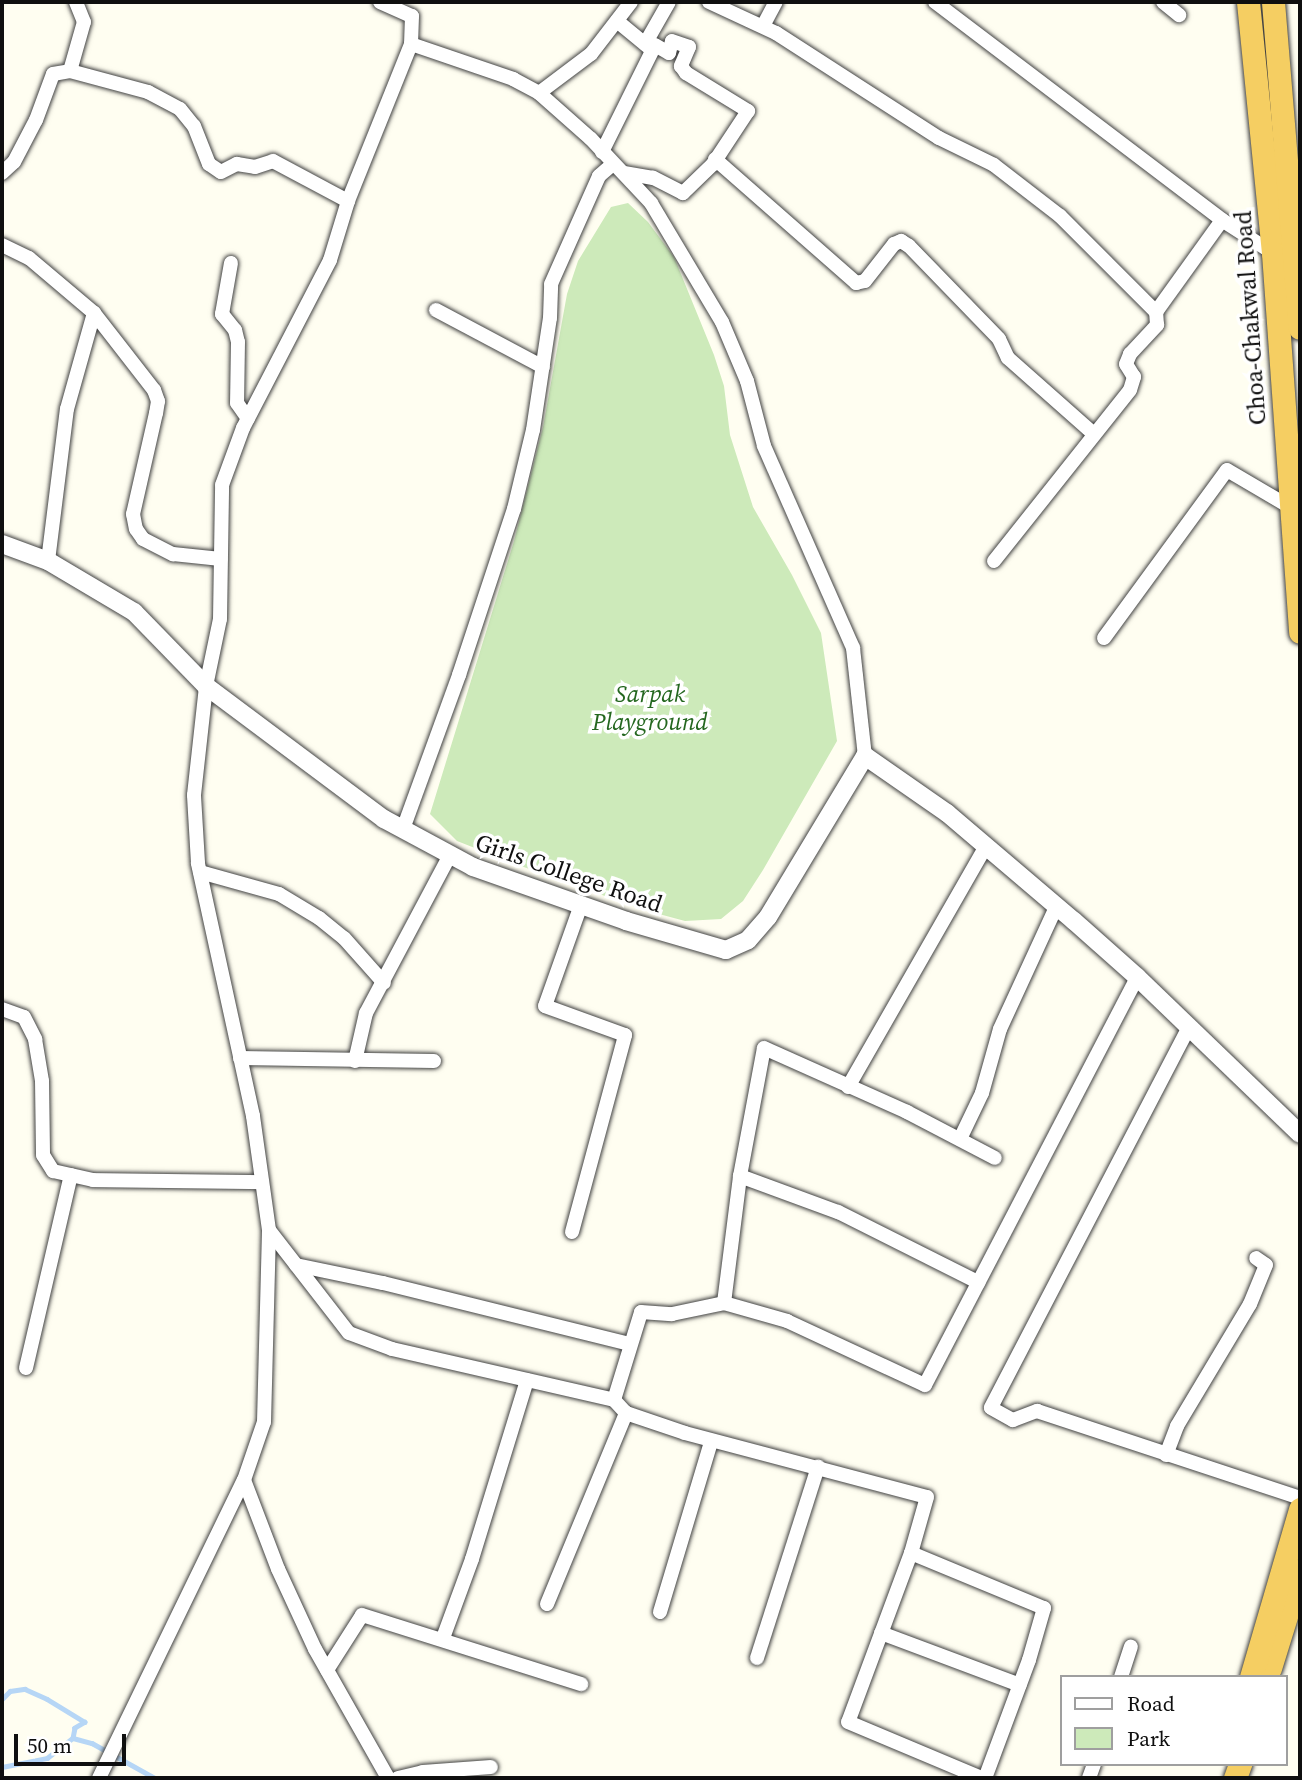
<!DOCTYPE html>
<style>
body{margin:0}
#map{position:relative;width:1302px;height:1780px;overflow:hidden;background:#fffef1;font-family:"Source Serif 4",serif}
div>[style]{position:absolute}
.green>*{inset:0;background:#cdeaba}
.stream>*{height:4.5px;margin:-2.25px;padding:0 2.25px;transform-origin:2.25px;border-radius:2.25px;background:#b6d6f6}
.roads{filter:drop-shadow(0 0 2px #424242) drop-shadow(0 0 2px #424242)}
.minor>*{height:14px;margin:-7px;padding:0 7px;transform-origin:7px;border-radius:7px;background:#fff}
.tertiary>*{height:18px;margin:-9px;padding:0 9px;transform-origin:9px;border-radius:9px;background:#fff}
.trunk>*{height:23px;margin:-11.5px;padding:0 11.5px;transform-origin:11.5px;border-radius:11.5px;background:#f5ce62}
span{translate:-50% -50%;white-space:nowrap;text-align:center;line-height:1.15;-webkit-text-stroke:7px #fff;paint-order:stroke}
.street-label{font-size:24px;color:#0f0f0f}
.park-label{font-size:24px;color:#24671f;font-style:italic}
.frame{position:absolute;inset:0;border:4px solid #0f0f0f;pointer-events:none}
.legend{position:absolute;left:1060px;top:1675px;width:228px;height:91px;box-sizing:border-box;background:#fff;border:2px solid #9f9f9f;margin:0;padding:9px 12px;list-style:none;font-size:21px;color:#0f0f0f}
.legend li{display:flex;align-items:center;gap:14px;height:35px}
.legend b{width:35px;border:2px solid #9f9f9f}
.scale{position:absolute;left:14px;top:1734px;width:112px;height:32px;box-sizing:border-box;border:4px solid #0f0f0f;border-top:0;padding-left:9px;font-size:21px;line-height:24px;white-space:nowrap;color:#0f0f0f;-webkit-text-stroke:5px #fff;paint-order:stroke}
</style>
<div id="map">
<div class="green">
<div style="clip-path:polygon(628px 203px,648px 222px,674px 257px,714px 355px,724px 386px,730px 435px,753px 507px,792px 575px,821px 633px,837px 741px,763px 870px,743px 901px,721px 919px,685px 921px,644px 910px,521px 866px,457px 841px,430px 814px,514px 541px,543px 427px,567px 294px,578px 261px,611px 207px)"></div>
</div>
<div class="stream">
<div style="left:2px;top:1699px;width:11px;rotate:-45deg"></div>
<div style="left:10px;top:1691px;width:15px;rotate:-8deg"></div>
<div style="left:25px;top:1689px;width:24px;rotate:24deg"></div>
<div style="left:47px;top:1699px;width:44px;rotate:31.2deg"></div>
<div style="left:85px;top:1722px;width:12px;rotate:149deg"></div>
<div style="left:75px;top:1728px;width:10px;rotate:101deg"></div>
<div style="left:73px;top:1738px;width:20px;rotate:15deg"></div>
<div style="left:92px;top:1743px;width:72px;rotate:29.1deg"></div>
<div style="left:2px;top:1767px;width:46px;rotate:-11.3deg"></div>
<div style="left:47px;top:1758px;width:33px;rotate:-38deg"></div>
</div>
<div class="roads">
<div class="minor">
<div style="left:380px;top:2px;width:35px;rotate:24deg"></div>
<div style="left:412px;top:16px;width:28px;rotate:92deg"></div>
<div style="left:709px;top:2px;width:74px;rotate:24.8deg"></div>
<div style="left:776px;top:33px;width:194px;rotate:32.8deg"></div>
<div style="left:939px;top:138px;width:61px;rotate:26.1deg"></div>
<div style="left:994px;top:165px;width:83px;rotate:37.7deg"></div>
<div style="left:1060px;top:216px;width:136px;rotate:45deg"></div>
<div style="left:935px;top:2px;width:360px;rotate:37.2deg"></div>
<div style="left:1222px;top:220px;width:61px;rotate:32.9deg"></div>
<div style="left:1163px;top:2px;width:21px;rotate:39deg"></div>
<div style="left:617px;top:21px;width:44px;rotate:39.5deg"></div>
<div style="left:763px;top:26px;width:27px;rotate:-62deg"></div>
<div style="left:645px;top:44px;width:48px;rotate:-60.3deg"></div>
<div style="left:70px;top:71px;width:81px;rotate:15.1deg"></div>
<div style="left:148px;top:92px;width:36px;rotate:28deg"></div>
<div style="left:180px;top:109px;width:22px;rotate:51deg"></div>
<div style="left:194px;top:126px;width:41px;rotate:68.5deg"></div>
<div style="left:209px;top:164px;width:14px;rotate:34deg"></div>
<div style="left:221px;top:172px;width:18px;rotate:-27deg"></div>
<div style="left:237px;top:164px;width:18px;rotate:9deg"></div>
<div style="left:255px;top:167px;width:19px;rotate:-18deg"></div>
<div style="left:273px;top:161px;width:85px;rotate:28.1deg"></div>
<div style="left:539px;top:93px;width:65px;rotate:-36.9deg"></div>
<div style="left:591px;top:54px;width:66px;rotate:-52.4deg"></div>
<div style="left:602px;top:152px;width:119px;rotate:-63.6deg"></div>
<div style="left:655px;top:45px;width:16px;rotate:30deg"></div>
<div style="left:669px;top:53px;width:12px;rotate:-76deg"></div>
<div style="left:672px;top:41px;width:18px;rotate:19deg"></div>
<div style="left:689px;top:47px;width:21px;rotate:113deg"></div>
<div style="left:681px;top:66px;width:9px;rotate:54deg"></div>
<div style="left:686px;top:73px;width:73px;rotate:31.5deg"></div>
<div style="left:748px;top:111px;width:64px;rotate:123.4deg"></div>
<div style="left:713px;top:164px;width:42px;rotate:136deg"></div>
<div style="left:683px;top:193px;width:34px;rotate:-153deg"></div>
<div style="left:653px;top:178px;width:28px;rotate:-170deg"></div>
<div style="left:715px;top:159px;width:188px;rotate:41.3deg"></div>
<div style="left:856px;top:283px;width:9px;rotate:-13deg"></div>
<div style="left:865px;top:281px;width:47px;rotate:-51.9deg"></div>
<div style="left:894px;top:244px;width:8px;rotate:-23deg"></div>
<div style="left:901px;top:241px;width:9px;rotate:32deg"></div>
<div style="left:909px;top:246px;width:129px;rotate:45.9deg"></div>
<div style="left:999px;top:339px;width:21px;rotate:65deg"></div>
<div style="left:1008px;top:358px;width:115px;rotate:41.5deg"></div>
<div style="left:2px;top:173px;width:16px;rotate:-43deg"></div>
<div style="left:14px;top:162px;width:47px;rotate:-62.4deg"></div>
<div style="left:36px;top:120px;width:49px;rotate:-69.7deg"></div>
<div style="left:53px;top:74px;width:17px;rotate:-10deg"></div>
<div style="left:70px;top:71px;width:51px;rotate:-74.1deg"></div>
<div style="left:84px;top:22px;width:22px;rotate:-112deg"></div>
<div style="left:2px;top:245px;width:30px;rotate:26deg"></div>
<div style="left:29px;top:258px;width:85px;rotate:40.2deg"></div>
<div style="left:94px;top:313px;width:98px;rotate:52.1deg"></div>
<div style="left:154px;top:390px;width:12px;rotate:70deg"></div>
<div style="left:158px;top:401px;width:12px;rotate:99deg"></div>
<div style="left:156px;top:413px;width:104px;rotate:102.8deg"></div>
<div style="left:133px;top:514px;width:15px;rotate:79deg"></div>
<div style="left:136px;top:529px;width:12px;rotate:55deg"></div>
<div style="left:143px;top:539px;width:34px;rotate:27deg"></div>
<div style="left:173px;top:554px;width:48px;rotate:5.9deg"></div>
<div style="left:231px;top:263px;width:52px;rotate:100deg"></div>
<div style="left:222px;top:314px;width:21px;rotate:51deg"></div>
<div style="left:235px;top:330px;width:12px;rotate:76deg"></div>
<div style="left:238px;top:342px;width:61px;rotate:90.9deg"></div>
<div style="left:237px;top:403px;width:19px;rotate:55deg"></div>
<div style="left:436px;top:310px;width:121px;rotate:28deg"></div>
<div style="left:48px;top:561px;width:153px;rotate:-82.9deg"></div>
<div style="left:67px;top:409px;width:100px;rotate:-74.3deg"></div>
<div style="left:994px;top:561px;width:218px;rotate:-51.5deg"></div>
<div style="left:1130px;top:390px;width:14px;rotate:-73deg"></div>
<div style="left:1134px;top:377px;width:15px;rotate:-122deg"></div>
<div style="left:1126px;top:364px;width:11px;rotate:-68deg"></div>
<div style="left:1130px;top:354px;width:40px;rotate:-47deg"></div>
<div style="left:1157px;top:325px;width:13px;rotate:-94deg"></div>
<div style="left:1156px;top:312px;width:113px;rotate:-54.3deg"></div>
<div style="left:1104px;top:638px;width:208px;rotate:-53.8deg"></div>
<div style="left:1227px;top:470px;width:73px;rotate:30.4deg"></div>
<div style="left:403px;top:829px;width:164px;rotate:-70deg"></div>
<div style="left:459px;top:675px;width:175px;rotate:-71.7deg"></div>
<div style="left:514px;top:509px;width:81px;rotate:-76.5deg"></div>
<div style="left:533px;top:430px;width:113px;rotate:-81.4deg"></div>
<div style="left:550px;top:318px;width:34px;rotate:-88deg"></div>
<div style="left:551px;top:284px;width:118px;rotate:-66deg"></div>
<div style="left:599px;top:176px;width:18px;rotate:-41deg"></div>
<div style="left:200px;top:872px;width:82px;rotate:15.6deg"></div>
<div style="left:279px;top:894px;width:47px;rotate:31deg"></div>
<div style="left:319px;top:918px;width:32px;rotate:39deg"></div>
<div style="left:344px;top:938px;width:60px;rotate:48.4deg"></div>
<div style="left:2px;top:1009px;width:23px;rotate:20deg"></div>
<div style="left:24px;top:1017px;width:25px;rotate:63deg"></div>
<div style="left:35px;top:1039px;width:43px;rotate:80.5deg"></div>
<div style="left:42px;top:1081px;width:74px;rotate:89.2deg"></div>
<div style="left:43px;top:1155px;width:19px;rotate:58deg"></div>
<div style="left:53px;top:1171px;width:41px;rotate:12.7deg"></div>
<div style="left:93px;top:1180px;width:169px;rotate:0.7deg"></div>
<div style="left:1189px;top:1027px;width:429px;rotate:117.5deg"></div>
<div style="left:991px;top:1408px;width:25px;rotate:29deg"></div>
<div style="left:1013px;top:1420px;width:26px;rotate:-21deg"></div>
<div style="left:1037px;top:1411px;width:277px;rotate:18.3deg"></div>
<div style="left:240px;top:1058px;width:194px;rotate:0.9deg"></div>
<div style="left:355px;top:1061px;width:49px;rotate:-77.1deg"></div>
<div style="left:366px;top:1013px;width:179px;rotate:-62deg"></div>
<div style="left:848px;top:1087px;width:278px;rotate:-60.2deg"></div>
<div style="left:960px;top:1139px;width:51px;rotate:-64.4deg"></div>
<div style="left:982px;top:1093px;width:66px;rotate:-74.3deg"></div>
<div style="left:1000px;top:1029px;width:134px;rotate:-65.3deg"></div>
<div style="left:740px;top:1176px;width:104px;rotate:20.2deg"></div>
<div style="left:838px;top:1212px;width:157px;rotate:26.6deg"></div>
<div style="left:269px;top:1230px;width:130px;rotate:52.2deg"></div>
<div style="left:349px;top:1333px;width:46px;rotate:20.4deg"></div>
<div style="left:392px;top:1349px;width:228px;rotate:12.9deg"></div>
<div style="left:614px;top:1400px;width:92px;rotate:-72.9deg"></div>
<div style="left:641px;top:1312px;width:31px;rotate:4deg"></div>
<div style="left:672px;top:1314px;width:53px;rotate:-11.9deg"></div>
<div style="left:724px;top:1303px;width:66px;rotate:15.9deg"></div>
<div style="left:787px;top:1321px;width:152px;rotate:24.9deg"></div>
<div style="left:925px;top:1385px;width:460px;rotate:-62.5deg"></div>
<div style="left:572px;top:1232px;width:204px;rotate:-74.9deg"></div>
<div style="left:625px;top:1035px;width:85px;rotate:-160.1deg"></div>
<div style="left:545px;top:1006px;width:107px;rotate:-70.4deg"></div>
<div style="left:296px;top:1265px;width:89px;rotate:11.7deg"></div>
<div style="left:383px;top:1283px;width:254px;rotate:13.9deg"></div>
<div style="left:724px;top:1303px;width:128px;rotate:-82.8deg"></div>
<div style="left:740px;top:1176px;width:130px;rotate:-79.4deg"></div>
<div style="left:764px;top:1048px;width:157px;rotate:24.1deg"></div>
<div style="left:907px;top:1112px;width:99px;rotate:27.6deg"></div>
<div style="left:26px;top:1368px;width:198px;rotate:-76.9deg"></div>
<div style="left:614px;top:1400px;width:18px;rotate:47deg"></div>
<div style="left:626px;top:1413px;width:62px;rotate:18.7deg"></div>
<div style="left:685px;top:1433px;width:250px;rotate:14.8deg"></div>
<div style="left:927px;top:1497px;width:58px;rotate:105.9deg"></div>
<div style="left:911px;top:1553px;width:144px;rotate:22.5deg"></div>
<div style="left:1044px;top:1608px;width:54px;rotate:106.1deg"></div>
<div style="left:1029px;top:1660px;width:126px;rotate:110.4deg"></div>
<div style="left:1166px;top:1455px;width:31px;rotate:-69deg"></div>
<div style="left:1177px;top:1426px;width:142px;rotate:-59.1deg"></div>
<div style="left:1250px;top:1304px;width:42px;rotate:-67.7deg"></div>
<div style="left:1266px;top:1265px;width:12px;rotate:-145deg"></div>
<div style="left:244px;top:1480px;width:95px;rotate:69.1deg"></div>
<div style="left:278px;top:1569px;width:88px;rotate:65.2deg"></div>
<div style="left:315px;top:1649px;width:148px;rotate:60.5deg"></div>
<div style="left:911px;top:1553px;width:180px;rotate:110.4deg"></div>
<div style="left:848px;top:1722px;width:144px;rotate:22.8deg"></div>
<div style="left:547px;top:1604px;width:207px;rotate:-67.5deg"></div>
<div style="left:660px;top:1612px;width:177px;rotate:-73.3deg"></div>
<div style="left:881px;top:1633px;width:148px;rotate:20.5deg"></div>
<div style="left:443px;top:1638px;width:84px;rotate:-69.8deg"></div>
<div style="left:472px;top:1559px;width:187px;rotate:-72.9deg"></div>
<div style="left:757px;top:1658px;width:201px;rotate:-72.3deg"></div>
<div style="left:327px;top:1670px;width:65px;rotate:-57.5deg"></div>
<div style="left:362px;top:1615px;width:230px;rotate:17.5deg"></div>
<div style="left:1121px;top:1677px;width:32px;rotate:-72deg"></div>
<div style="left:99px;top:1778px;width:331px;rotate:-64.1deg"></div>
<div style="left:244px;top:1480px;width:61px;rotate:-71deg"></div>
<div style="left:264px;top:1422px;width:192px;rotate:-88.5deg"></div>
<div style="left:269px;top:1230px;width:115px;rotate:-98deg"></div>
<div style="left:253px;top:1116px;width:259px;rotate:-102.3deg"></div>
<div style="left:198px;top:863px;width:68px;rotate:-93.4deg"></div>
<div style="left:194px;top:795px;width:110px;rotate:-83.7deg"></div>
<div style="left:206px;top:686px;width:68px;rotate:-78.2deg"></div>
<div style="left:220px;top:619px;width:134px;rotate:-89.1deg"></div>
<div style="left:222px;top:485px;width:61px;rotate:-69.8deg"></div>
<div style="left:243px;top:428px;width:189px;rotate:-62.6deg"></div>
<div style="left:330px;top:260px;width:62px;rotate:-73deg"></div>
<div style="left:348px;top:201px;width:169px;rotate:-68.1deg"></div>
<div style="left:411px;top:44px;width:108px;rotate:18.9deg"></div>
<div style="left:513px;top:79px;width:30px;rotate:28deg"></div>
<div style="left:539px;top:93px;width:69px;rotate:41.5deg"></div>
<div style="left:591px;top:139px;width:88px;rotate:46.8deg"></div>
<div style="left:651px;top:203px;width:139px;rotate:59.2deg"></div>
<div style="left:722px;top:322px;width:64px;rotate:67deg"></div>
<div style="left:747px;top:381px;width:67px;rotate:75.3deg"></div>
<div style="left:764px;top:446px;width:221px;rotate:66.2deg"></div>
<div style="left:853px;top:648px;width:109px;rotate:83.7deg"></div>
<div style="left:398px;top:1778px;width:26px;rotate:-13deg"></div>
<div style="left:423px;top:1772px;width:68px;rotate:-4.2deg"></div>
<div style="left:1089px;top:1778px;width:15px;rotate:-70deg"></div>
</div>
<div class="tertiary">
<div style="left:2px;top:544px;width:49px;rotate:20.3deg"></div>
<div style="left:48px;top:561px;width:100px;rotate:30.7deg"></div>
<div style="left:134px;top:612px;width:103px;rotate:45.8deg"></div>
<div style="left:206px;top:686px;width:222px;rotate:36.8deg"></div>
<div style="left:384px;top:819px;width:101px;rotate:28.3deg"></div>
<div style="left:473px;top:867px;width:162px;rotate:19.4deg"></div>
<div style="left:626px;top:921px;width:104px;rotate:16.2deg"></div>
<div style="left:726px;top:950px;width:24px;rotate:-24deg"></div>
<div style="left:748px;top:940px;width:30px;rotate:-49deg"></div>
<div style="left:768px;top:917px;width:188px;rotate:-58.9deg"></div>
<div style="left:865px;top:756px;width:100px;rotate:34.8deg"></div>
<div style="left:947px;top:813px;width:167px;rotate:40.4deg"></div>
<div style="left:1074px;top:921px;width:84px;rotate:41.6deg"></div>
<div style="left:1137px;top:977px;width:226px;rotate:43.9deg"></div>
</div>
<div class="trunk">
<div style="left:1248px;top:2px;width:252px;rotate:84.3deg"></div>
<div style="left:1273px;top:253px;width:380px;rotate:85.9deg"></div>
<div style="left:1273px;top:2px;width:327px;rotate:85.3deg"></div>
<div style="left:1270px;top:1668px;width:102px;rotate:-72.8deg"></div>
<div style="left:1251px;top:1677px;width:175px;rotate:-73.7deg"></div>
<div style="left:1235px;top:1778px;width:15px;rotate:-70deg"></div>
</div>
</div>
<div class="street-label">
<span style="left:1250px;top:318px;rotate:-94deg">Choa-Chakwal Road</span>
<span style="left:569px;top:873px;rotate:19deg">Girls College Road</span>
</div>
<div class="park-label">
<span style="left:650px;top:708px">Sarpak<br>Playground</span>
</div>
<div class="frame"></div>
<ul class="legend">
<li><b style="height:9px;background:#fff"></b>Road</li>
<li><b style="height:19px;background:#cdeaba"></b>Park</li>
</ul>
<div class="scale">50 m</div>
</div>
